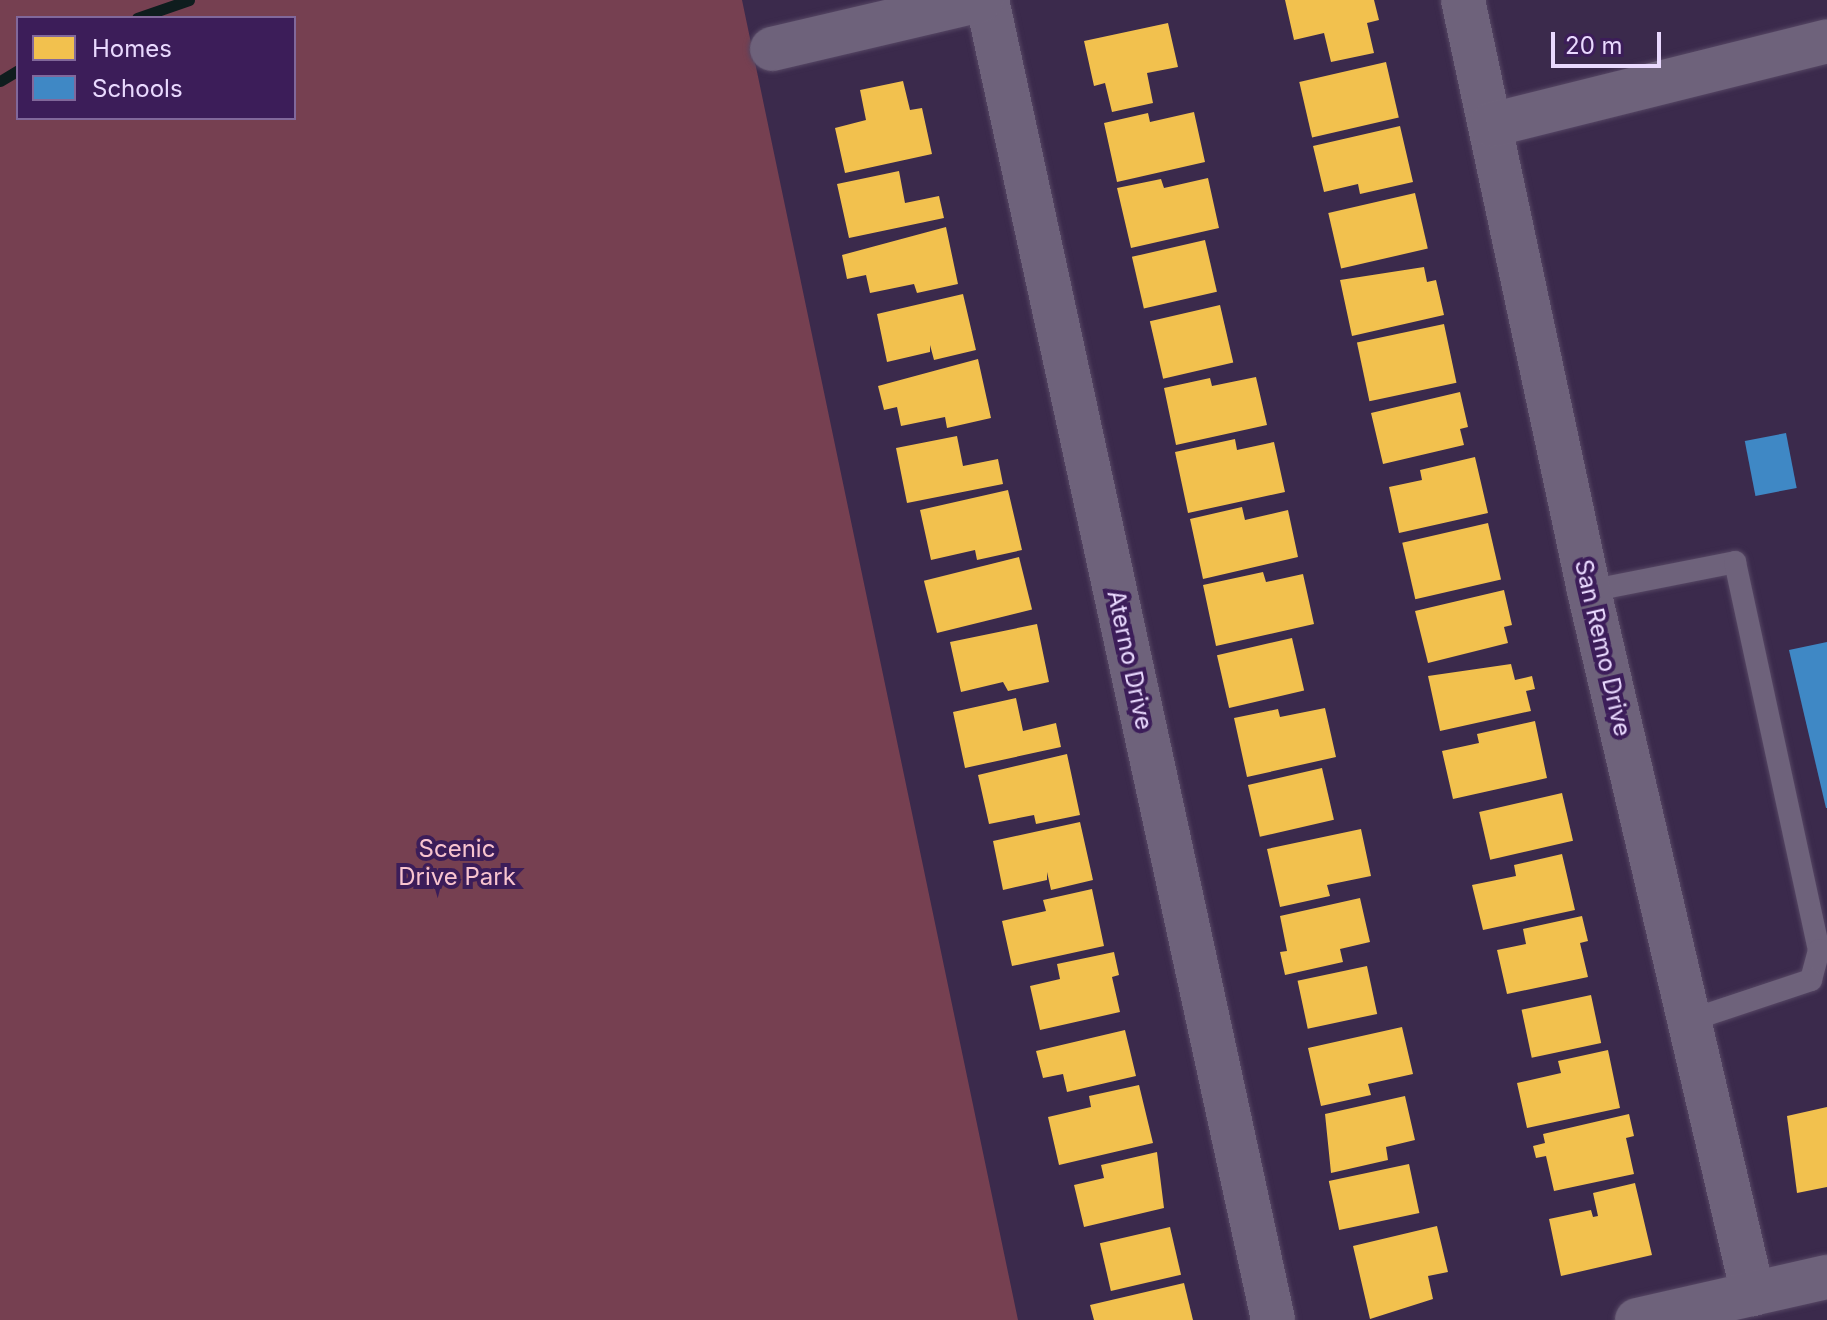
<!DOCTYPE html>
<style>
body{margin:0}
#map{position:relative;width:1827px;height:1320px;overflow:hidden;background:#3b2a4c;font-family:Inter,sans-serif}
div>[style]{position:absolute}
.green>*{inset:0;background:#764051}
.homes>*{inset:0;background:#f2c14e;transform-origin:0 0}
.schools>*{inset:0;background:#3f88c5;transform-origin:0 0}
.stream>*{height:11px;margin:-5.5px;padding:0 5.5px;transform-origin:5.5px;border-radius:5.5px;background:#0f1d1e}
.roads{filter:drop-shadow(0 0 2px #564764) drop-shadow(0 0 2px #564764)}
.service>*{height:22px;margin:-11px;padding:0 11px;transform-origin:11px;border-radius:11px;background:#6e627b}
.minor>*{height:44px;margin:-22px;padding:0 22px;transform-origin:22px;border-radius:22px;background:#6e627b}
span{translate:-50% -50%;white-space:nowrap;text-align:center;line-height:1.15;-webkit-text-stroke:8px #3c1d59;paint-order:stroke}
.street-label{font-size:24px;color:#e9d9fe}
.park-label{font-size:24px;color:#f8c4cf}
.legend{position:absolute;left:16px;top:16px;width:280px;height:104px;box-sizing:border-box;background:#3c1d59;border:2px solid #81689b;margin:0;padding:10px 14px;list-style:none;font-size:24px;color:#e9d9fe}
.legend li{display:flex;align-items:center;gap:16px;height:40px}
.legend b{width:40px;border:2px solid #81689b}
.scale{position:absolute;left:1551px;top:32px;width:110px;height:36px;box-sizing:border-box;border:4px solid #e9d9fe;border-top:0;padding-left:10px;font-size:24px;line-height:28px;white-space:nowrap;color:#e9d9fe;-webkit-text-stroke:6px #3c1d59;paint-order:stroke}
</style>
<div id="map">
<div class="green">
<div style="clip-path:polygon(evenodd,0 0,742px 0,1018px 1320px,0 1320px,0 0,18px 18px,294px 18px,294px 118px,18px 118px,18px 18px)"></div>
</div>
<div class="homes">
<div style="clip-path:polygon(1285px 0,1374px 0,1379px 20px,1367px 23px,1374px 53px,1331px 62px,1324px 33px,1294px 40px)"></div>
<div style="clip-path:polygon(1168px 23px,1178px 67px,1147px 73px,1153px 103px,1112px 112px,1105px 83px,1094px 86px,1084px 41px)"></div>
<div style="left:1386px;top:62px;width:57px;height:89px;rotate:77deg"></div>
<div style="clip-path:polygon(903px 81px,910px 110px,922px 108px,932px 154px,845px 173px,835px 128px,866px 120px,860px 90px)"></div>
<div style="clip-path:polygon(1194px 112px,1205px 162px,1117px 182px,1104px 123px,1148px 113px,1150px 122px)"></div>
<div style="clip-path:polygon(1400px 126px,1413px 182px,1360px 194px,1358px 184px,1324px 192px,1313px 146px)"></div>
<div style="clip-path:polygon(899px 171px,905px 203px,939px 196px,944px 218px,849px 238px,837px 184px)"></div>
<div style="clip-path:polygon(1208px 178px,1219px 228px,1131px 248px,1117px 188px,1161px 179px,1164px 188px)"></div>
<div style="left:1415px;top:193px;width:57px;height:89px;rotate:77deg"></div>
<div style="clip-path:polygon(946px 227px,958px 284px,917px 293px,914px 284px,870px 293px,866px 275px,847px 279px,842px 255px)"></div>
<div style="left:1205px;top:240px;width:53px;height:75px;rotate:77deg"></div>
<div style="clip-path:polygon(1424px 267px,1427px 282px,1436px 280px,1444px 315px,1352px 336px,1340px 280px)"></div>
<div style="clip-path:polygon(963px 294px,976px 350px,934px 360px,930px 345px,930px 352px,887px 362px,877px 314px)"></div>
<div style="left:1220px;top:305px;width:59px;height:72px;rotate:77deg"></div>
<div style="left:1444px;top:324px;width:60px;height:89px;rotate:78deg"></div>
<div style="clip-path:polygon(978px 359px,991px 418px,947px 428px,945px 417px,901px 426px,897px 407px,884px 410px,878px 386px)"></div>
<div style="clip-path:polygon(1256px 377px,1267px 425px,1176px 445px,1164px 388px,1210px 378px,1212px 386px)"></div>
<div style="clip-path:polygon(1460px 392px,1468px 427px,1460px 429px,1464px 445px,1383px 464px,1371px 413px)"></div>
<div style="clip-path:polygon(957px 436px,963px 466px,998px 459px,1003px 484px,907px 503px,896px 448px)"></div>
<div style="clip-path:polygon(1235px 439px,1237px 450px,1274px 442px,1285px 492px,1188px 513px,1175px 452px)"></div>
<div style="clip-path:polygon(1475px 457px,1488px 513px,1399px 533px,1389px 487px,1422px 480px,1420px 470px)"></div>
<div style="clip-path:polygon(1008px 490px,1022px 550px,977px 560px,975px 550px,931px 560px,920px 510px)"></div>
<div style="clip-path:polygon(1242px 507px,1245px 520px,1288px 510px,1298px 557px,1203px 579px,1190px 519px)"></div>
<div style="left:1488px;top:523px;width:58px;height:88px;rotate:77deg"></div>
<div style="left:1019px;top:557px;width:54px;height:98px;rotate:76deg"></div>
<div style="clip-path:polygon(1263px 572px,1266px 582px,1303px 574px,1314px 624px,1216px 646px,1203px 585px)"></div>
<div style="clip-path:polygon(1504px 590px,1512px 625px,1504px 627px,1508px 643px,1428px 663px,1415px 611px)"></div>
<div style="clip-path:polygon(1037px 624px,1049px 682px,1008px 691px,1003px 682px,961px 692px,950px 642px)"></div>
<div style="left:1292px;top:638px;width:54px;height:77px;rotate:77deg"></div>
<div style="clip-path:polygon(1511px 664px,1515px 680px,1532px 676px,1535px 689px,1526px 691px,1531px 711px,1440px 731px,1428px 676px)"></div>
<div style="clip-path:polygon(1016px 698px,1023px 731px,1056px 723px,1061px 747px,965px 768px,953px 712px)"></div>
<div style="clip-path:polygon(1325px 708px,1336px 757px,1247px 777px,1234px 718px,1278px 709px,1280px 717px)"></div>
<div style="clip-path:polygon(1535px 721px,1547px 778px,1453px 799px,1442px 751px,1479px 743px,1477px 734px)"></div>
<div style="clip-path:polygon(1067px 754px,1080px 815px,1036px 824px,1034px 815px,989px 824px,978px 775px)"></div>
<div style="left:1322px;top:768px;width:53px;height:76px;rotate:77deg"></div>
<div style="left:1562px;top:793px;width:49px;height:85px;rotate:77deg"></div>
<div style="clip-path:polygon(1080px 822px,1093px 880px,1051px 890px,1047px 872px,1047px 880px,1003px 890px,993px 841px)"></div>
<div style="clip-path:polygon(1361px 829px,1371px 876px,1327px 885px,1330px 896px,1280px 907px,1267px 849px)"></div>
<div style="clip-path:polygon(1562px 854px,1575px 910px,1483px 930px,1472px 885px,1516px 876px,1514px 865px)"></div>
<div style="clip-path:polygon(1092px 889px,1104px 946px,1012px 966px,1002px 921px,1046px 911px,1043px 900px)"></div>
<div style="clip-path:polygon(1360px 898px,1370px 942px,1340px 949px,1343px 962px,1285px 975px,1280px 952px,1287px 951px,1280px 916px)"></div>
<div style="clip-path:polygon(1582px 916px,1588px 941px,1580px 943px,1588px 977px,1507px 994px,1497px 950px,1526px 944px,1523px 929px)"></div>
<div style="clip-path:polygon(1114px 952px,1119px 975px,1112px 977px,1120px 1012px,1040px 1030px,1030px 986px,1060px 979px,1057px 964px)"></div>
<div style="left:1367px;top:966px;width:49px;height:71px;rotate:78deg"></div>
<div style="left:1591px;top:995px;width:49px;height:71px;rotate:78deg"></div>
<div style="clip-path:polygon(1402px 1027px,1413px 1074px,1368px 1084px,1371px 1095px,1321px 1106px,1308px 1048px)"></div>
<div style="clip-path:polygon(1125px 1030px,1136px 1076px,1067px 1092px,1063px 1074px,1043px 1078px,1036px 1051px)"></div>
<div style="clip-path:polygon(1608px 1050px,1620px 1108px,1527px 1128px,1517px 1083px,1561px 1073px,1558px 1061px)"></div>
<div style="clip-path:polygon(1139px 1085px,1153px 1143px,1059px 1165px,1048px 1117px,1091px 1107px,1089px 1096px)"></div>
<div style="clip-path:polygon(1405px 1096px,1415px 1140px,1386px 1147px,1388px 1160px,1331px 1173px,1325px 1114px)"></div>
<div style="clip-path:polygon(1827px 1107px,1827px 1187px,1797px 1193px,1787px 1116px)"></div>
<div style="clip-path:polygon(1629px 1114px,1634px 1136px,1626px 1138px,1634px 1174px,1554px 1191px,1546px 1156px,1536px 1158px,1533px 1146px,1545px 1143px,1543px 1134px)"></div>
<div style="clip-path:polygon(1157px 1152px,1164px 1208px,1084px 1227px,1074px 1185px,1104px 1178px,1101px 1165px)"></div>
<div style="left:1409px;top:1164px;width:50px;height:82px;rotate:78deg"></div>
<div style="clip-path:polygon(1635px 1183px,1652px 1255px,1561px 1276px,1549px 1219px,1591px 1210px,1593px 1217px,1598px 1216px,1593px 1193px)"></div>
<div style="clip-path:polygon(1437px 1226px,1448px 1272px,1428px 1276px,1433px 1299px,1370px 1319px,1353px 1246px)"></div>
<div style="left:1170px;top:1227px;width:49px;height:72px;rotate:77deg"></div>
<div style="clip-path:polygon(1184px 1283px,1193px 1320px,1094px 1320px,1090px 1305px)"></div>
</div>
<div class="schools">
<div style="left:1786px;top:433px;width:56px;height:42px;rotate:79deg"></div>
<div style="clip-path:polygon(1827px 642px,1827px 808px,1826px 808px,1789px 650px)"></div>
</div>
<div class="stream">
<div style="left:137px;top:18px;width:55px;rotate:-19.1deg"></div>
<div style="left:0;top:81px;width:21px;rotate:-31deg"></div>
</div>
<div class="roads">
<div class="service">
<div style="left:1589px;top:591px;width:149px;rotate:-11.2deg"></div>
<div style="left:1735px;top:562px;width:397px;rotate:77.8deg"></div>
<div style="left:1819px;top:950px;width:31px;rotate:105deg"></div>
<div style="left:1811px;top:980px;width:126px;rotate:161.6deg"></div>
</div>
<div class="minor">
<div style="left:987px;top:0;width:1351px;rotate:77.77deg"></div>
<div style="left:1463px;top:0;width:604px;rotate:77.96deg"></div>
<div style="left:1589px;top:591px;width:722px;rotate:76.87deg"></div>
<div style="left:772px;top:49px;width:215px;rotate:-13.2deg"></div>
<div style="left:1491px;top:125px;width:346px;rotate:-14deg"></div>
<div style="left:1637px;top:1320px;width:195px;rotate:-12.8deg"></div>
</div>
</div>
<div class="street-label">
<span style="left:1603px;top:648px;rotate:77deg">San Remo Drive</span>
<span style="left:1130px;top:660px;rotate:78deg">Aterno Drive</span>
</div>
<div class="park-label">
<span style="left:457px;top:863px">Scenic<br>Drive Park</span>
</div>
<ul class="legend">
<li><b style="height:22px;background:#f2c14e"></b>Homes</li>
<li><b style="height:22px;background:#3f88c5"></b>Schools</li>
</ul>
<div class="scale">20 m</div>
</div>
